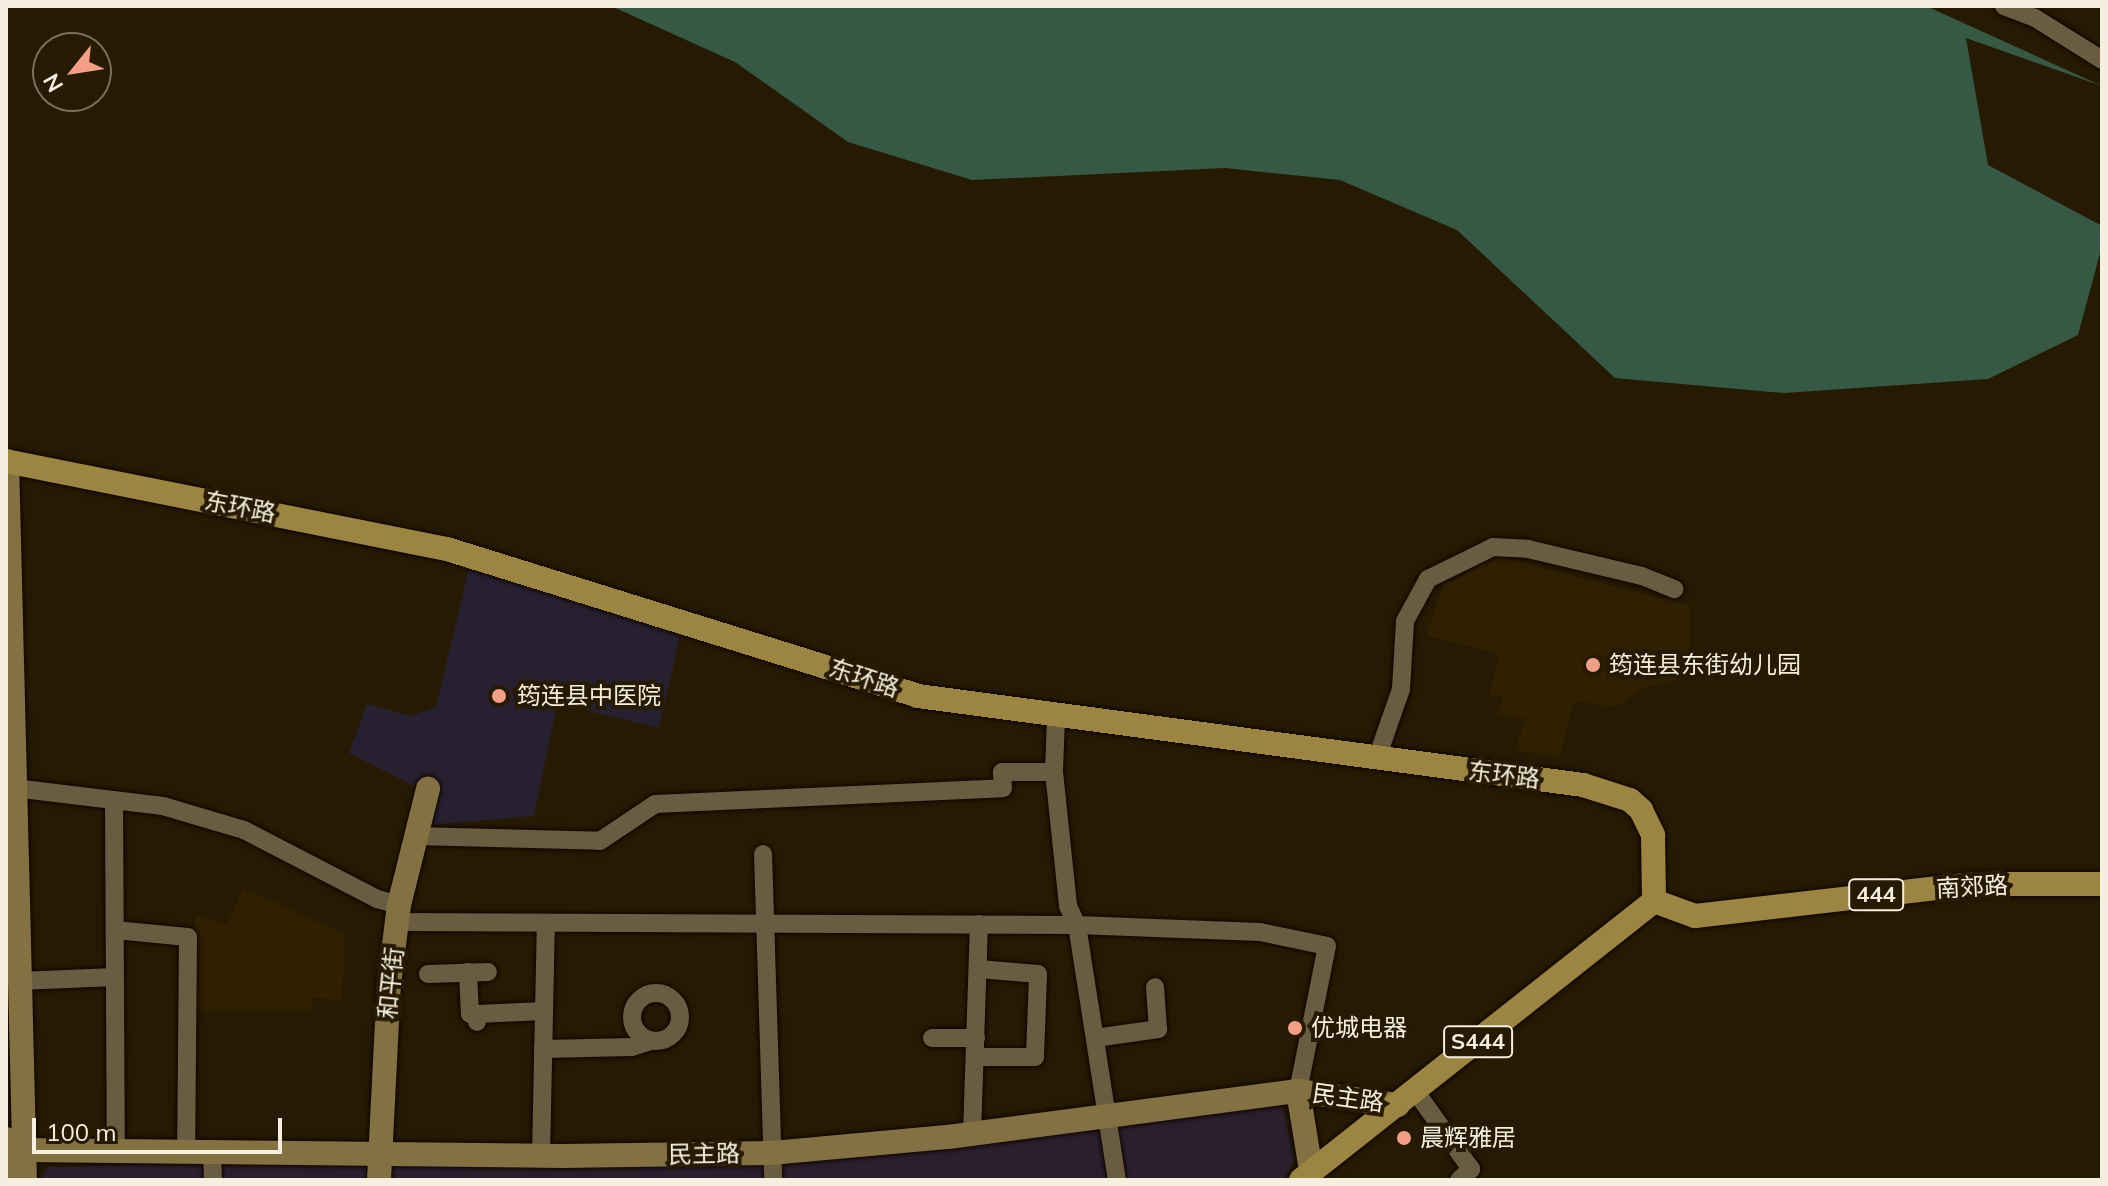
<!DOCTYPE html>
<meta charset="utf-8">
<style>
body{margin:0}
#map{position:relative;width:2108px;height:1186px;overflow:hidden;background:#261b02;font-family:Mulish,"Noto Sans SC",sans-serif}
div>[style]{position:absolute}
.commercial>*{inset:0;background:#2b1f2d}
.built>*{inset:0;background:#2f2000}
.medical>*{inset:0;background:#272030}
.forest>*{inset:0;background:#365946}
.roads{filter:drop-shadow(0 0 2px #0f0500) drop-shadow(0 0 2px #0f0500)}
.street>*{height:18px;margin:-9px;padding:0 9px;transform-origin:9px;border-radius:9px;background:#6a5c41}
.street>.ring{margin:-9px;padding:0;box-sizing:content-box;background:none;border:18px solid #6a5c41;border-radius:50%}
.secondary>*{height:24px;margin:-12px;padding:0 12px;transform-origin:12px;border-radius:12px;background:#837141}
.primary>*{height:24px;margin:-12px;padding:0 12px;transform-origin:12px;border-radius:12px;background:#9b8541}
.dots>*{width:22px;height:22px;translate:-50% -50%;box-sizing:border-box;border:4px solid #261b02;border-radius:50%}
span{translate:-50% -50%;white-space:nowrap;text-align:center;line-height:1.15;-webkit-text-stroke:8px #261b02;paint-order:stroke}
.shield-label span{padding:2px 6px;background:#261b02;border:2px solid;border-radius:6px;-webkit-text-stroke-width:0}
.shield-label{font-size:22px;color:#f6efdf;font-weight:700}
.street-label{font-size:24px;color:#f6efdf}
.poi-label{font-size:24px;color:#f6efdf}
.left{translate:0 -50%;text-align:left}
.frame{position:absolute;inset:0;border:8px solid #f6efdf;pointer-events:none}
.north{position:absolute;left:32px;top:32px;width:80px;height:80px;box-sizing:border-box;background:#261b02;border:2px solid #79705a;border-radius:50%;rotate:240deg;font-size:22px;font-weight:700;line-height:32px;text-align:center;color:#f6efdf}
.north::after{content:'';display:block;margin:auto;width:28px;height:36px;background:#f39f85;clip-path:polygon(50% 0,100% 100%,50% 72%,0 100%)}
.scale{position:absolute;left:32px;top:1118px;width:250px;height:36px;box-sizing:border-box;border:4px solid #f6efdf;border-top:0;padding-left:10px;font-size:24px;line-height:28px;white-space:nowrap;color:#f6efdf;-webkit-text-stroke:6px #261b02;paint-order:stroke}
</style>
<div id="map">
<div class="commercial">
<div style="clip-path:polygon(1268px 1107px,1283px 1108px,1294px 1162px,1284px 1180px,40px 1180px,48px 1167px,960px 1147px)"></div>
</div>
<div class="built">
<div style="clip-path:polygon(1497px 556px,1691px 606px,1690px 676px,1644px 688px,1615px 707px,1574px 701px,1560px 757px,1516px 750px,1525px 719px,1497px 713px,1503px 697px,1489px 696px,1499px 654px,1426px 636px,1443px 585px)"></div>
<div style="clip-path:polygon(243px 888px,345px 934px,342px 1000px,313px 998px,312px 1011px,197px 1011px,192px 947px,196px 916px,227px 925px)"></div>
</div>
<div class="medical">
<div style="clip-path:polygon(469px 568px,681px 631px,659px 728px,581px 709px,584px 688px,561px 684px,534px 816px,406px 827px,418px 788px,349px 753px,367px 704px,411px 716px,436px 707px)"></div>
</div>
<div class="forest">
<div style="clip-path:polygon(611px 6px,1926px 6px,2102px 86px,1966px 38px,1988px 165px,2102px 226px,2102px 246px,2078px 335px,1988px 379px,1784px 393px,1615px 378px,1457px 230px,1340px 180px,1225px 168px,972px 180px,848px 142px,735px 62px)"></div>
</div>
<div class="roads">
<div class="street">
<div style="left:2004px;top:6px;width:33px;rotate:21deg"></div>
<div style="left:2035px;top:18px;width:79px;rotate:32.1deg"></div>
<div style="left:1056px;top:717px;width:55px;rotate:92.1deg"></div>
<div style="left:1054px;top:772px;width:135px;rotate:84deg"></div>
<div style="left:1068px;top:906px;width:21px;rotate:65deg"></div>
<div style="left:1077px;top:925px;width:258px;rotate:81.1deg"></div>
<div style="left:1377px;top:758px;width:73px;rotate:-70.8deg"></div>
<div style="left:1401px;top:689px;width:68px;rotate:-86.6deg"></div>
<div style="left:1405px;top:621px;width:48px;rotate:-61.3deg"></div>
<div style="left:1428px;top:579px;width:72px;rotate:-26.2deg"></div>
<div style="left:1493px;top:547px;width:35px;rotate:3deg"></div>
<div style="left:1528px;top:549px;width:117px;rotate:13.3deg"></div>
<div style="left:1642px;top:576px;width:35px;rotate:22deg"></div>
<div style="left:6px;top:787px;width:158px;rotate:6.9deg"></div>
<div style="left:163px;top:806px;width:84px;rotate:16.5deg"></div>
<div style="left:244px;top:830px;width:150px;rotate:27.4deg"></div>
<div style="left:377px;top:899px;width:23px;rotate:15deg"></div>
<div style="left:114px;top:800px;width:349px;rotate:89.7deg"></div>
<div style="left:415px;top:836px;width:185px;rotate:1.5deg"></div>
<div style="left:600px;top:841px;width:66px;rotate:-33.9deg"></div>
<div style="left:655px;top:804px;width:348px;rotate:-2.6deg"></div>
<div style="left:1003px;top:788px;width:16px;rotate:-94deg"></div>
<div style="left:1002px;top:772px;width:52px"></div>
<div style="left:763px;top:854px;width:326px;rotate:88.2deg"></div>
<div style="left:398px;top:922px;width:679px;rotate:0.25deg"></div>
<div style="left:1077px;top:925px;width:183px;rotate:2.2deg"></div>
<div style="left:1260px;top:932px;width:68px;rotate:11.8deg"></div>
<div style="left:1327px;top:946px;width:148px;rotate:101.3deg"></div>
<div style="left:115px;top:930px;width:73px;rotate:5.5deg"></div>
<div style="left:188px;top:937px;width:213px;rotate:90.5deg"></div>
<div style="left:468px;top:972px;width:42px;rotate:87.3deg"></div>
<div style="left:470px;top:1014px;width:7px"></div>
<div style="left:428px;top:974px;width:60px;rotate:-1.9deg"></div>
<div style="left:19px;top:981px;width:96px;rotate:-2.4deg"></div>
<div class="ring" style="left:632px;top:993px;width:30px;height:30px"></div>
<div style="left:477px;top:1022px;width:8px;rotate:-90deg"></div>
<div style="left:477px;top:1014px;width:67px;rotate:-2.6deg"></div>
<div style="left:932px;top:1038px;width:44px"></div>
<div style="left:1095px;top:1038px;width:64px;rotate:-8.1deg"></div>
<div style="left:1158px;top:1029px;width:42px;rotate:-94.1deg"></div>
<div style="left:543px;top:1049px;width:89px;rotate:-1.3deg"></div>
<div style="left:632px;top:1047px;width:19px;rotate:-18deg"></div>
<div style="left:976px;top:1057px;width:59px"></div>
<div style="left:1035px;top:1057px;width:83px;rotate:-87.9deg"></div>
<div style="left:1038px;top:974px;width:60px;rotate:-175.2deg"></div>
<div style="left:1416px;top:1092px;width:95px;rotate:54.5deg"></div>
<div style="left:1471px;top:1169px;width:16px;rotate:137deg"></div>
<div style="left:972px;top:1134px;width:210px;rotate:-88.1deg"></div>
<div style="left:212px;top:1151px;width:29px;rotate:88deg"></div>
<div style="left:541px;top:1156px;width:230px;rotate:-88.8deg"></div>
</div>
<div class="secondary">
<div style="left:7px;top:461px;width:719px;rotate:88.57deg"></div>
<div style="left:1298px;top:1091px;width:80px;rotate:80.7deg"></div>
<div style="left:6px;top:1139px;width:41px;rotate:88.6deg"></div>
<div style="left:6px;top:1145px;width:20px;rotate:15deg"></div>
<div style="left:25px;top:1150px;width:537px;rotate:0.64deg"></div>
<div style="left:562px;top:1156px;width:209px;rotate:-0.8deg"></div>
<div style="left:771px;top:1153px;width:178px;rotate:-5.2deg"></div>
<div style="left:948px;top:1137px;width:353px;rotate:-7.5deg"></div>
<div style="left:1298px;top:1091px;width:101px;rotate:8deg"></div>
<div style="left:379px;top:1180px;width:195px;rotate:-87.1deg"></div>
<div style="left:389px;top:985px;width:81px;rotate:-82.9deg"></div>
<div style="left:399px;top:905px;width:120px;rotate:-76deg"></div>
</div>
<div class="primary">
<div style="left:6px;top:461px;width:450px;rotate:11.3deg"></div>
<div style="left:447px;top:549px;width:493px;rotate:17.3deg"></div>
<div style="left:918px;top:696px;width:671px;rotate:7.62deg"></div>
<div style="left:1583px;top:785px;width:49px;rotate:17.7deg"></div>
<div style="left:1630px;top:800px;width:15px;rotate:42deg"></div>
<div style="left:1641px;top:810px;width:28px;rotate:64deg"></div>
<div style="left:1653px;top:835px;width:66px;rotate:89.1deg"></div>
<div style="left:1654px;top:901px;width:44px;rotate:20.1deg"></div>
<div style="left:1695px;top:916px;width:280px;rotate:-6.6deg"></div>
<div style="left:1973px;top:884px;width:129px"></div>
<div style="left:1301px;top:1180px;width:450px;rotate:-38.3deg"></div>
</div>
</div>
<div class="dots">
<div style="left:1593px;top:665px;background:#f39f85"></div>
<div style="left:499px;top:696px;background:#f39f85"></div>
<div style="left:1295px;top:1028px;background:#f39f85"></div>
<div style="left:1404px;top:1138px;background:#f39f85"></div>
</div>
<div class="shield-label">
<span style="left:1876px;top:895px">444</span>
<span style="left:1478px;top:1042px">S444</span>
</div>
<div class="street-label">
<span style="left:240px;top:507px;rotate:11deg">东环路</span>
<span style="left:864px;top:678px;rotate:18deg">东环路</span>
<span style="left:1504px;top:775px;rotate:7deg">东环路</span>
<span style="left:1972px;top:887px;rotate:-3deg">南郊路</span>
<span style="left:391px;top:983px;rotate:-84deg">和平街</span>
<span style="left:1348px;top:1098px;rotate:8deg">民主路</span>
<span style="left:704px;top:1154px;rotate:-1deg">民主路</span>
</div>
<div class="poi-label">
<span class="left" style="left:1609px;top:665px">筠连县东街幼儿园</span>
<span class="left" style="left:517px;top:696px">筠连县中医院</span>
<span class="left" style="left:1311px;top:1028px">优城电器</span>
<span class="left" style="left:1420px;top:1138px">晨辉雅居</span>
</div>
<div class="frame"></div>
<div class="north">N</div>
<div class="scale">100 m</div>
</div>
